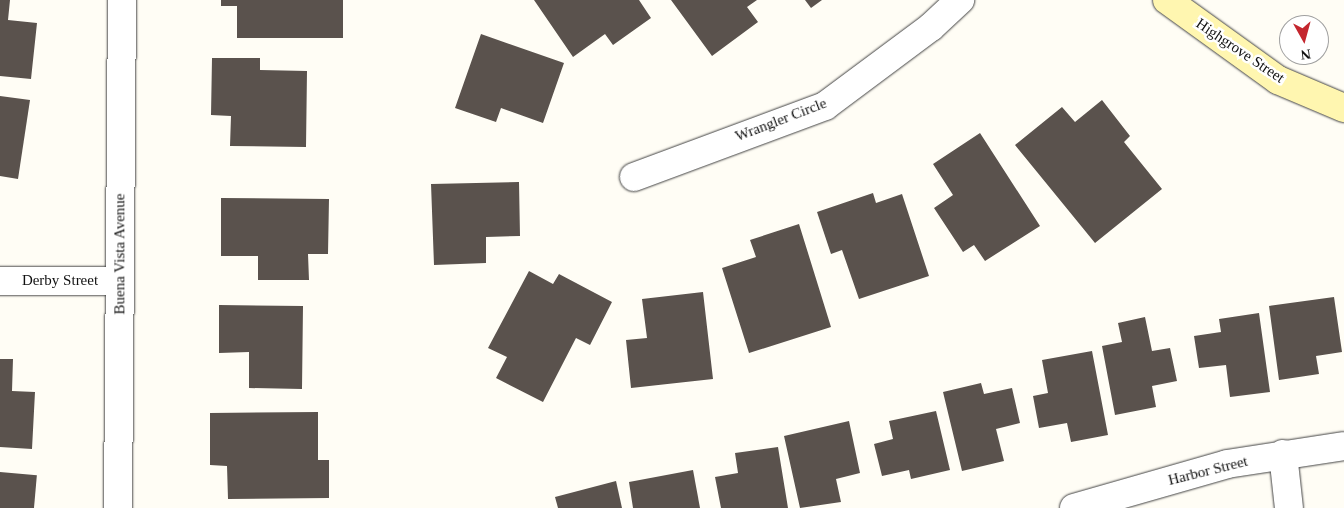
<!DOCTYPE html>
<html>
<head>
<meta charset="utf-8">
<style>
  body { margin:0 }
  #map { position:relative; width:1344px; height:508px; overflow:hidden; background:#fffdf5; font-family:Georgia,serif }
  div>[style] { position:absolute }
  .building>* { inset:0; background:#5a524d; transform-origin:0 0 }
  .roads { filter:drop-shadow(0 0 1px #444) drop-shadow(0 0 1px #444) }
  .street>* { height:28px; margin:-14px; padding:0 14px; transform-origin:14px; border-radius:14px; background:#fff }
  .secondary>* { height:28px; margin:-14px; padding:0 14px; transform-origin:14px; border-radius:14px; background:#fff6b0 }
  span { translate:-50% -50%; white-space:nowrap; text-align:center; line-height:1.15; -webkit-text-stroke:5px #fff; paint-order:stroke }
  .street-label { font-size:15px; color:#111 }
  .north { position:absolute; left:1279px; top:15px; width:50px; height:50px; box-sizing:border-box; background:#fff; border:1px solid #a0a0a0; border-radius:50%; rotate:173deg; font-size:14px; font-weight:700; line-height:20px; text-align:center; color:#111 }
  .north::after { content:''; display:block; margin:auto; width:18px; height:22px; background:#c4262e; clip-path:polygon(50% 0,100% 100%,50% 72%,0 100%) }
</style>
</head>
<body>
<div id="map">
  <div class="building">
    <i style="clip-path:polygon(0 0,10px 0,8px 20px,37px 23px,31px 79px,0 76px)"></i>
    <i style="clip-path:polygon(221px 0,343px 0,343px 38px,237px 38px,237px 6px,221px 6px)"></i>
    <i style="clip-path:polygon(534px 0,639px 0,651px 18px,613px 45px,605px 34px,573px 57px)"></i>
    <i style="clip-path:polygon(671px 0,757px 0,747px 7px,758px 22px,712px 56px)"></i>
    <i style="clip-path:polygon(805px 0,822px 0,811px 8px)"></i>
    <i style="clip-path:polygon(481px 34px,564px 63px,543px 123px,501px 108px,496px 122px,455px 108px)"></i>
    <i style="clip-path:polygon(212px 58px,260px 58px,260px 70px,307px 71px,306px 147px,230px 146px,231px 116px,211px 115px)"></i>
    <i style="clip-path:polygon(0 96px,30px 100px,18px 179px,0 176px)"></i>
    <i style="clip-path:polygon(1102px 100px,1130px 136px,1124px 142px,1162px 189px,1095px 243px,1015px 145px,1062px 107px,1075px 122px)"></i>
    <i style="clip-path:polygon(980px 133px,1040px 226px,985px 261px,974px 245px,963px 252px,934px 208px,953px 195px,933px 164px)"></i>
    <i style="clip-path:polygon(519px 182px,520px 236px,486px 237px,486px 263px,434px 265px,431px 184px)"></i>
    <i style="clip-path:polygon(873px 193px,876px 203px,902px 194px,929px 276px,859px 299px,842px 250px,831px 254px,817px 212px)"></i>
    <i style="clip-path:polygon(221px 198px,329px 199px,328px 254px,308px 254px,309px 280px,258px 280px,258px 256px,221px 256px)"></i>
    <i style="clip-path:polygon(799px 224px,831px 327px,749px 353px,722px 268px,756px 257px,750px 240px)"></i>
    <i style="clip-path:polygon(529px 271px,553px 284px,559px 274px,612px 302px,590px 345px,576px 338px,543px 402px,496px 378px,507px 357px,488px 348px)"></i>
    <i style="clip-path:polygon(703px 292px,713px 379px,631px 388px,626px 340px,647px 338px,642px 299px)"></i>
    <i style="clip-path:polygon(1334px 297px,1342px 352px,1316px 356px,1319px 374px,1279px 380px,1269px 306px)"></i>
    <i style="clip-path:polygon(219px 305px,303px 306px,302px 389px,249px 388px,249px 352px,219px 353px)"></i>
    <i style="clip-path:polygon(1259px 313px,1270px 392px,1230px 397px,1226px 365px,1199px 368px,1194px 336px,1221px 332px,1219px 319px)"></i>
    <i style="clip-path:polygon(1145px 317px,1152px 351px,1170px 348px,1177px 381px,1152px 386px,1156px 407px,1115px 415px,1102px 346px,1122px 342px,1118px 323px)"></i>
    <i style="clip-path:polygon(1092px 351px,1108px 435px,1071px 442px,1067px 423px,1039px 428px,1033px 396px,1048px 393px,1042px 360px)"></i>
    <i style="clip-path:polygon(0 359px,13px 359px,12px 391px,35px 392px,32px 449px,0 447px)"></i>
    <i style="clip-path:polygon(981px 383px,984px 394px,1012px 388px,1020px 423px,996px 429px,1004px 461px,962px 471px,943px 392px)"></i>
    <i style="clip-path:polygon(936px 411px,950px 470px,911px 479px,909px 470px,882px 476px,874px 444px,893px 439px,889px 421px)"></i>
    <i style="clip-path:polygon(318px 412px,318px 460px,329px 460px,329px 498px,228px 499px,227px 466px,210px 465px,210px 413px)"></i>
    <i style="clip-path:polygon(849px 421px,860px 473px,836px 479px,841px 502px,800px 508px,784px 436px)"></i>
    <i style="clip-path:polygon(778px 447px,788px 508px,721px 508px,715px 477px,738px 473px,735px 453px)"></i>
    <i style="clip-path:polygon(693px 470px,700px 508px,633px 508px,629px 482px)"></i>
    <i style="left:0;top:472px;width:37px;height:36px;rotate:5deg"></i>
    <i style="clip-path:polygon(616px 481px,622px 508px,558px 508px,555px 497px)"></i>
  </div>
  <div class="roads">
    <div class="street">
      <i style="left:634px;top:177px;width:204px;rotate:-20.4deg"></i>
      <i style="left:825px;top:106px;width:132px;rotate:-36.7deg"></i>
      <i style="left:931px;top:27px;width:40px;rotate:-43deg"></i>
      <i style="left:0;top:281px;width:120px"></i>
      <i style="left:1283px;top:454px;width:54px;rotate:83.7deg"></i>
      <i style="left:118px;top:508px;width:508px;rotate:-89.55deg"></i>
      <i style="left:1074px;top:508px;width:159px;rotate:-16deg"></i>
      <i style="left:1227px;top:464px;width:118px;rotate:-8.7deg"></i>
    </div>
    <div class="secondary">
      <i style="left:1167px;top:0;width:137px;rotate:35.8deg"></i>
      <i style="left:1278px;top:80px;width:72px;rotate:23deg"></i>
    </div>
  </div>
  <div class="street-label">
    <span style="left:1240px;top:51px;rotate:34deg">Highgrove Street</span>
    <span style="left:781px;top:120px;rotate:-21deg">Wrangler Circle</span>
    <span style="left:120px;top:254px;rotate:-90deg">Buena Vista Avenue</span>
    <span style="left:60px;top:281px">Derby Street</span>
    <span style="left:1208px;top:471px;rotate:-14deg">Harbor Street</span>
  </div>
  <div class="north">N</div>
</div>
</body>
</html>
